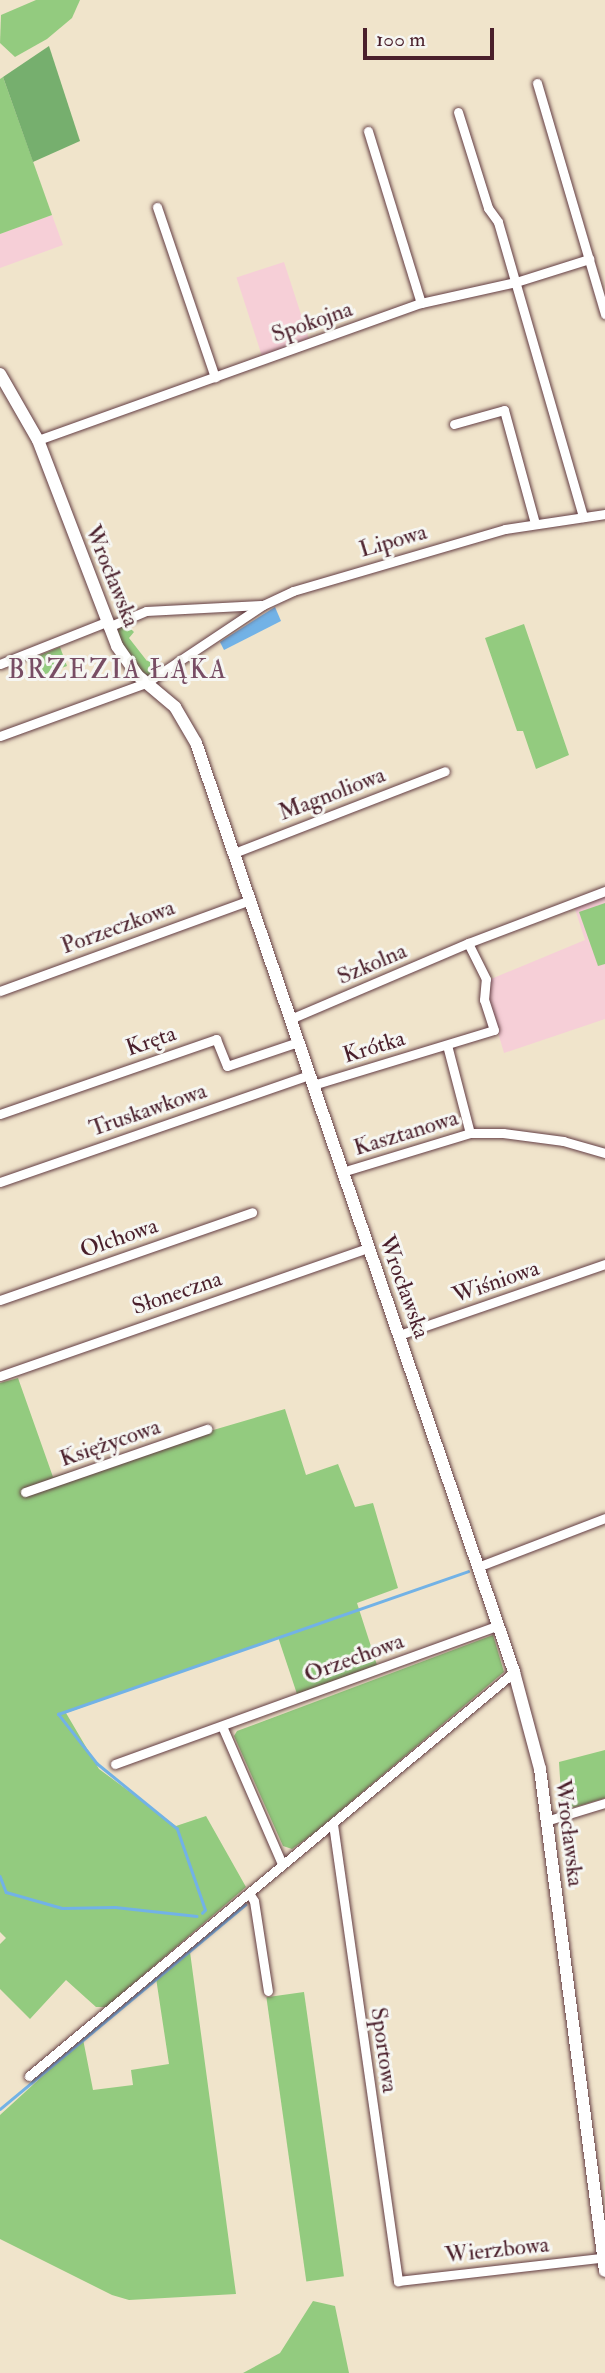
<!DOCTYPE html>
<html>
<head>
<meta charset="utf-8">
<style>
  body { margin:0 }
  #map { position:relative; width:605px; height:2373px; overflow:hidden; background:#f0e4cb; font-family:"IM FELL Double Pica",serif }
  div>[style] { position:absolute }
  .built>* { inset:0; background:#f6cfd7; transform-origin:0 0 }
  .green>* { inset:0; background:#93cb7f; transform-origin:0 0 }
  .forest>* { inset:0; background:#76af6e }
  .water>* { inset:0; background:#72b2e6 }
  .stream>* { height:2.5px; margin:-1.25px; padding:0 1.25px; transform-origin:1.25px; border-radius:1.25px; background:#72b2e6 }
  .roads { filter:drop-shadow(0 0 2px #633d43) drop-shadow(0 0 2px #633d43) }
  .minor>* { height:9px; margin:-4.5px; padding:0 4.5px; transform-origin:4.5px; border-radius:4.5px; background:#fff }
  .tertiary>* { height:12px; margin:-6px; padding:0 6px; transform-origin:6px; border-radius:6px; background:#fff }
  span { translate:-50% -50%; white-space:nowrap; text-align:center; line-height:1.15; -webkit-text-stroke:6px #f6f6f2; paint-order:stroke }
  .street-label { font-size:23px; color:#4a1f2b }
  .quarter-label { font-size:26px; color:#784d64; letter-spacing:2px }
  .scale { position:absolute; left:363px; top:28px; width:131px; height:32px; box-sizing:border-box; border:4px solid #4a1f2b; border-top:0; padding-left:9px; font-size:21px; line-height:24px; white-space:nowrap; color:#4a1f2b; -webkit-text-stroke:5px #f6f6f2; paint-order:stroke }
</style>
</head>
<body>
<div id="map">
  <div class="built">
    <i style="clip-path:polygon(52px 215px,63px 245px,0 268px,0 234px)"></i>
    <i style="left:284px;top:262px;width:83px;height:50px;rotate:72deg"></i>
    <i style="clip-path:polygon(605px 895px,605px 1019px,504px 1053px,489px 1002px,491px 979px,585px 940px,574px 906px)"></i>
  </div>
  <div class="green">
    <i style="clip-path:polygon(36px 0,80px 0,72px 18px,47px 39px,15px 57px,0 43px,1px 15px)"></i>
    <i style="clip-path:polygon(3px 77px,52px 215px,0 234px,0 79px)"></i>
    <i style="clip-path:polygon(524px 624px,569px 755px,536px 769px,523px 731px,517px 731px,485px 638px)"></i>
    <i style="clip-path:polygon(119px 625px,127px 625px,134px 632px,129px 638px,147px 661px,153px 658px,157px 662px,160px 668px,157px 674px,148px 676px,136px 669px,117px 634px)"></i>
    <i style="clip-path:polygon(60px 647px,67px 666px,32px 679px,30px 674px,38px 670px,33px 658px)"></i>
    <i style="clip-path:polygon(605px 903px,605px 964px,598px 966px,579px 912px)"></i>
    <i style="clip-path:polygon(18px 1378px,53px 1477px,285px 1409px,306px 1475px,338px 1464px,355px 1507px,373px 1503px,398px 1588px,357px 1603px,377px 1665px,297px 1694px,278px 1637px,66px 1713px,99px 1769px,176px 1826px,206px 1816px,246px 1887px,106px 2007px,96px 2007px,66px 1980px,30px 2019px,0 1989px,0 1944px,6px 1938px,0 1932px,0 1383px)"></i>
    <i style="clip-path:polygon(493px 1635px,504px 1672px,313px 1834px,292px 1849px,283px 1846px,234px 1736px,237px 1731px)"></i>
    <i style="clip-path:polygon(605px 1750px,605px 1798px,562px 1811px,559px 1762px)"></i>
    <i style="clip-path:polygon(190px 1952px,236px 2294px,129px 2300px,112px 2295px,0 2239px,0 2115px,83px 2039px,93px 2090px,133px 2085px,131px 2070px,169px 2064px,156px 1978px)"></i>
    <i style="left:304px;top:1992px;width:287px;height:38px;rotate:82deg"></i>
    <i style="clip-path:polygon(313px 2301px,335px 2306px,349px 2373px,243px 2373px,280px 2353px)"></i>
  </div>
  <div class="forest">
    <i style="clip-path:polygon(49px 46px,80px 141px,33px 162px,3px 77px)"></i>
  </div>
  <div class="water">
    <i style="clip-path:polygon(275px 607px,281px 621px,224px 650px,220px 642px)"></i>
  </div>
  <div class="stream">
    <i style="left:0;top:1876px;width:17px;rotate:69deg"></i>
    <i style="left:6px;top:1892px;width:58px;rotate:15.9deg"></i>
    <i style="left:62px;top:1908px;width:53px;rotate:-1.1deg"></i>
    <i style="left:115px;top:1907px;width:82px;rotate:6.3deg"></i>
    <i style="left:202px;top:1913px;width:4px;rotate:-45deg"></i>
    <i style="left:205px;top:1910px;width:86px;rotate:-109.1deg"></i>
    <i style="left:177px;top:1829px;width:103px;rotate:-140.9deg"></i>
    <i style="left:97px;top:1764px;width:63px;rotate:-128deg"></i>
    <i style="left:58px;top:1714px;width:434px;rotate:-19.2deg"></i>
    <i style="left:0;top:2109px;width:319px;rotate:-39.8deg"></i>
  </div>
  <div class="roads">
    <div class="minor">
      <i style="left:537px;top:83px;width:241px;rotate:73.6deg"></i>
      <i style="left:458px;top:112px;width:101px;rotate:72.6deg"></i>
      <i style="left:488px;top:208px;width:17px;rotate:54deg"></i>
      <i style="left:498px;top:222px;width:307px;rotate:73.9deg"></i>
      <i style="left:368px;top:131px;width:180px;rotate:72.9deg"></i>
      <i style="left:157px;top:207px;width:180px;rotate:71.2deg"></i>
      <i style="left:454px;top:424px;width:52px;rotate:-15.6deg"></i>
      <i style="left:504px;top:410px;width:117px;rotate:74.7deg"></i>
      <i style="left:38px;top:440px;width:407px;rotate:-19.7deg"></i>
      <i style="left:421px;top:303px;width:97px;rotate:-12.5deg"></i>
      <i style="left:516px;top:282px;width:77px;rotate:-17.5deg"></i>
      <i style="left:108px;top:627px;width:41px;rotate:-22.8deg"></i>
      <i style="left:146px;top:611px;width:115px;rotate:-3deg"></i>
      <i style="left:0;top:664px;width:114px;rotate:-21.6deg"></i>
      <i style="left:0;top:736px;width:155px;rotate:-20deg"></i>
      <i style="left:146px;top:683px;width:141px;rotate:-33.7deg"></i>
      <i style="left:263px;top:605px;width:33px;rotate:-25deg"></i>
      <i style="left:293px;top:591px;width:221px;rotate:-16.3deg"></i>
      <i style="left:505px;top:529px;width:101px;rotate:-8.5deg"></i>
      <i style="left:234px;top:853px;width:226px;rotate:-21.2deg"></i>
      <i style="left:0;top:991px;width:266px;rotate:-20deg"></i>
      <i style="left:290px;top:1019px;width:194px;rotate:-23.1deg"></i>
      <i style="left:468px;top:943px;width:147px;rotate:-20.8deg"></i>
      <i style="left:447px;top:1045px;width:91px;rotate:75.4deg"></i>
      <i style="left:313px;top:1085px;width:189px;rotate:-16.9deg"></i>
      <i style="left:494px;top:1030px;width:32px;rotate:-108deg"></i>
      <i style="left:484px;top:1000px;width:21px;rotate:-85deg"></i>
      <i style="left:486px;top:979px;width:40px;rotate:-116.6deg"></i>
      <i style="left:0;top:1114px;width:229px;rotate:-19.1deg"></i>
      <i style="left:216px;top:1039px;width:29px;rotate:68deg"></i>
      <i style="left:227px;top:1066px;width:75px;rotate:-18.7deg"></i>
      <i style="left:342px;top:1172px;width:134px;rotate:-16.9deg"></i>
      <i style="left:470px;top:1133px;width:33px"></i>
      <i style="left:503px;top:1133px;width:61px;rotate:7.6deg"></i>
      <i style="left:563px;top:1141px;width:44px;rotate:15.9deg"></i>
      <i style="left:0;top:1182px;width:327px;rotate:-19.1deg"></i>
      <i style="left:0;top:1300px;width:267px;rotate:-19.2deg"></i>
      <i style="left:399px;top:1335px;width:218px;rotate:-19deg"></i>
      <i style="left:0;top:1376px;width:390px;rotate:-19.2deg"></i>
      <i style="left:25px;top:1492px;width:193px;rotate:-19.1deg"></i>
      <i style="left:480px;top:1566px;width:134px;rotate:-21deg"></i>
      <i style="left:222px;top:1726px;width:150px;rotate:66.5deg"></i>
      <i style="left:115px;top:1764px;width:407px;rotate:-19.9deg"></i>
      <i style="left:546px;top:1821px;width:62px;rotate:-17deg"></i>
      <i style="left:333px;top:1824px;width:462px;rotate:81.9deg"></i>
      <i style="left:398px;top:2281px;width:204px;rotate:-6.5deg"></i>
      <i style="left:249px;top:1893px;width:9px;rotate:58deg"></i>
      <i style="left:254px;top:1901px;width:91px;rotate:81.2deg"></i>
      <i style="left:29px;top:2076px;width:631px;rotate:-39.79deg"></i>
    </div>
    <div class="tertiary">
      <i style="left:0;top:374px;width:76px;rotate:60.1deg"></i>
      <i style="left:38px;top:440px;width:221px;rotate:69deg"></i>
      <i style="left:117px;top:646px;width:35px;rotate:55deg"></i>
      <i style="left:137px;top:675px;width:50px;rotate:40.1deg"></i>
      <i style="left:175px;top:707px;width:42px;rotate:59.7deg"></i>
      <i style="left:196px;top:743px;width:982px;rotate:71.1deg"></i>
      <i style="left:514px;top:1672px;width:100px;rotate:75deg"></i>
      <i style="left:540px;top:1769px;width:506px;rotate:82.62deg"></i>
    </div>
  </div>
  <div class="street-label">
    <span style="left:312px;top:322px;rotate:-19deg">Spokojna</span>
    <span style="left:393px;top:541px;rotate:-16deg">Lipowa</span>
    <span style="left:112px;top:576px;rotate:68deg">Wrocławska</span>
    <span style="left:332px;top:794px;rotate:-21deg">Magnoliowa</span>
    <span style="left:118px;top:927px;rotate:-20deg">Porzeczkowa</span>
    <span style="left:372px;top:964px;rotate:-23deg">Szkolna</span>
    <span style="left:151px;top:1041px;rotate:-19deg">Kręta</span>
    <span style="left:374px;top:1047px;rotate:-17deg">Krótka</span>
    <span style="left:148px;top:1110px;rotate:-19deg">Truskawkowa</span>
    <span style="left:406px;top:1133px;rotate:-17deg">Kasztanowa</span>
    <span style="left:119px;top:1238px;rotate:-19deg">Olchowa</span>
    <span style="left:496px;top:1282px;rotate:-19deg">Wiśniowa</span>
    <span style="left:404px;top:1287px;rotate:70deg">Wrocławska</span>
    <span style="left:177px;top:1293px;rotate:-19deg">Słoneczna</span>
    <span style="left:110px;top:1443px;rotate:-19deg">Księżycowa</span>
    <span style="left:354px;top:1658px;rotate:-20deg">Orzechowa</span>
    <span style="left:569px;top:1833px;rotate:83deg">Wrocławska</span>
    <span style="left:384px;top:2050px;rotate:82deg">Sportowa</span>
    <span style="left:497px;top:2250px;rotate:-6deg">Wierzbowa</span>
  </div>
  <div class="quarter-label">
    <span style="left:118px;top:671px">BRZEZIA ŁĄKA</span>
  </div>
  <div class="scale">100 m</div>
</div>
</body>
</html>
